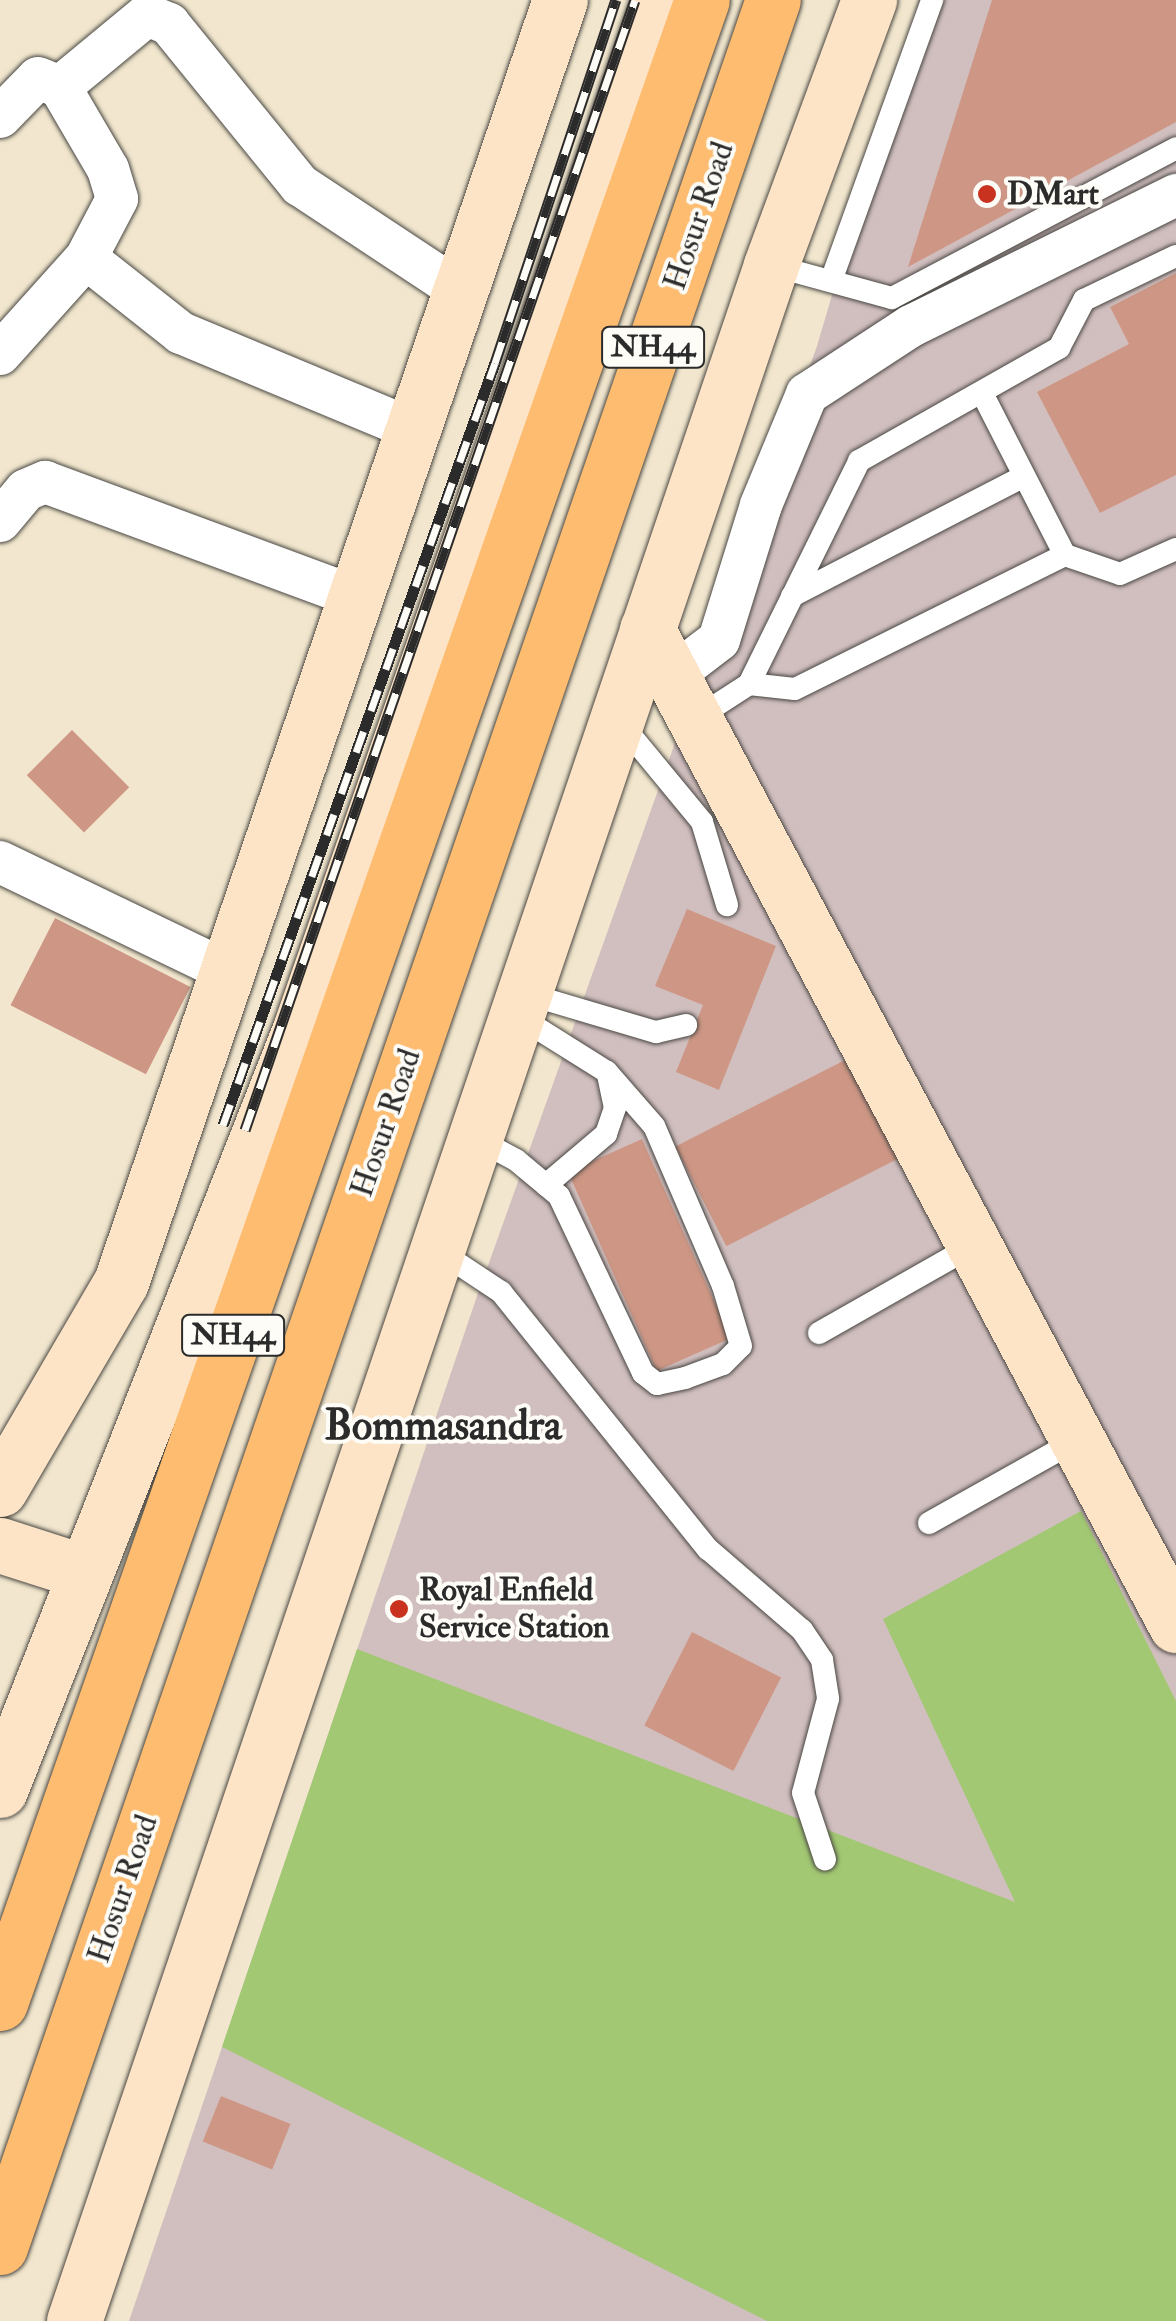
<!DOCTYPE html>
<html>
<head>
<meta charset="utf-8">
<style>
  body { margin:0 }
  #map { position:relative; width:1176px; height:2321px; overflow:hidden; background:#f2e7ce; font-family:"IM FELL Double Pica",serif }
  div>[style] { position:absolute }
  .industrial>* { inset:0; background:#d1bfbf }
  .green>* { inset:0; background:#a2c873 }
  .building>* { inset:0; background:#ce9785; transform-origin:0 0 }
  .roads { filter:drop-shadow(0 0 2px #494743) drop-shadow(0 0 2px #494743) }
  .lane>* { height:22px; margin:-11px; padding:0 11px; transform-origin:11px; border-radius:11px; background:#fff }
  .street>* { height:42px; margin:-21px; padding:0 21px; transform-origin:21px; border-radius:21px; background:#fff }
  .secondary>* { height:55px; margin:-27.5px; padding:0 27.5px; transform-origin:27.5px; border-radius:27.5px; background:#fee4c6 }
  .highway>* { height:55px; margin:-27.5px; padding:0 27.5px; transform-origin:27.5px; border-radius:27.5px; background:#fdbc70 }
  .rail>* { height:11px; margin-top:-5.5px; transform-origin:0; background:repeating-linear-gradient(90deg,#fdfcf7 0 22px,#2b2b2b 0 44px); box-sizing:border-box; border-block:2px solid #2b2b2b }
  .dots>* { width:28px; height:28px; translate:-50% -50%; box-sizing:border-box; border:5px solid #fdfcf7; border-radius:50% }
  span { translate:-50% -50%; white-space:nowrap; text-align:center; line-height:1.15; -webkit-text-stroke:8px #fdfcf7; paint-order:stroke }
  .shield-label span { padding:2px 8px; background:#fdfcf7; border:2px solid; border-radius:8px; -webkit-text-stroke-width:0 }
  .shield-label { font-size:30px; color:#2b2b2b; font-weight:700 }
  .poi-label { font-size:32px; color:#2b2b2b; font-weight:700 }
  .left { translate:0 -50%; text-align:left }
  .street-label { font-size:32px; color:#2b2b2b }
  .district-label { font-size:42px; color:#2b2b2b; font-weight:700 }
</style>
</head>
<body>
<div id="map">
  <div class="industrial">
    <i style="clip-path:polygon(919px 0,1176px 0,1176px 2321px,129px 2321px,476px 1299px,817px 346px)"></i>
  </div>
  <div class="green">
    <i style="clip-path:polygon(1081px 1511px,1176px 1701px,1176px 2321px,767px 2321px,222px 2047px,357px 1649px,1015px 1902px,883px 1619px)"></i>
  </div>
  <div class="building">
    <i style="clip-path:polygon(992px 0,1176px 0,1176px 122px,908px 267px)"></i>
    <i style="clip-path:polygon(1176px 273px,1176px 475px,1100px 513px,1037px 392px,1129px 344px,1110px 307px)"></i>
    <i style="left:72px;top:730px;width:81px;height:64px;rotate:45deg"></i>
    <i style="clip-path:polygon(687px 909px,776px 946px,719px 1090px,676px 1072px,703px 1005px,655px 986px)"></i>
    <i style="left:55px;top:918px;width:152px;height:98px;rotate:27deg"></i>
    <i style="left:851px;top:1057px;width:112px;height:197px;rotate:63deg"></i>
    <i style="left:642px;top:1139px;width:218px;height:81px;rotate:66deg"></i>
    <i style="left:692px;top:1632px;width:100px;height:105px;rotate:27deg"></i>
    <i style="left:221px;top:2096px;width:75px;height:49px;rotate:22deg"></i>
  </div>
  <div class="roads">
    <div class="lane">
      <i style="left:771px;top:265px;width:125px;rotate:15.3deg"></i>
      <i style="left:892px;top:298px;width:321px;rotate:-27.8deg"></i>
      <i style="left:831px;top:281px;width:299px;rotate:-70.2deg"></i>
      <i style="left:983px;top:395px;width:180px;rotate:62.9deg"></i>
      <i style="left:792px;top:596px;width:261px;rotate:-27.3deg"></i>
      <i style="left:749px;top:684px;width:46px;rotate:6.2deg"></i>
      <i style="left:795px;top:689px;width:301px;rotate:-26.4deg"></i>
      <i style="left:1065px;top:555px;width:58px;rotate:19.1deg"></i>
      <i style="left:1120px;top:574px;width:61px;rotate:-24.1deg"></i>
      <i style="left:695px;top:719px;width:64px;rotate:-32.9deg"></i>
      <i style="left:749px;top:684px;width:249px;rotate:-63.7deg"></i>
      <i style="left:859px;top:461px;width:230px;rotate:-29.5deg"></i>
      <i style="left:1059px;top:348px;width:54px;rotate:-62.5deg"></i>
      <i style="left:1084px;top:300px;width:102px;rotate:-25.6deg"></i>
      <i style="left:618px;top:720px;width:132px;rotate:50.5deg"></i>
      <i style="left:702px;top:822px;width:87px;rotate:73.2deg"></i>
      <i style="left:524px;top:993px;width:138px;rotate:16.5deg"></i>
      <i style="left:656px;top:1032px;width:31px;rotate:-13deg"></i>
      <i style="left:475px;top:1138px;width:47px;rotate:28.2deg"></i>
      <i style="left:516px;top:1160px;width:56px;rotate:39.9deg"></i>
      <i style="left:559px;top:1196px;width:196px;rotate:64.6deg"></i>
      <i style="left:643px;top:1373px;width:18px;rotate:38deg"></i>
      <i style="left:657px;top:1384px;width:29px;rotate:-12deg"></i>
      <i style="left:685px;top:1378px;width:40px;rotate:-20.2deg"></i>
      <i style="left:723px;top:1364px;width:25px;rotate:-45deg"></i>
      <i style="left:741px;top:1346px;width:63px;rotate:-106.7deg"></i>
      <i style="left:723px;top:1286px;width:174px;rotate:-113.3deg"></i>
      <i style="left:654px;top:1126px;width:72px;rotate:-131deg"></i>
      <i style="left:607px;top:1072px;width:107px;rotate:-147.9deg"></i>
      <i style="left:546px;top:1185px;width:79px;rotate:-40.4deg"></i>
      <i style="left:606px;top:1134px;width:28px;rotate:-71deg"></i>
      <i style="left:615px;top:1108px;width:34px;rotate:-102deg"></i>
      <i style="left:436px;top:1249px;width:78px;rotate:33.5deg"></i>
      <i style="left:501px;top:1292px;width:330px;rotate:51.2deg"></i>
      <i style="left:708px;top:1549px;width:124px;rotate:40.8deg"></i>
      <i style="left:802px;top:1630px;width:36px;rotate:56deg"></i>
      <i style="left:822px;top:1660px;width:39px;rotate:81deg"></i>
      <i style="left:828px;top:1699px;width:97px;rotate:104.9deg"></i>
      <i style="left:803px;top:1793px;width:70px;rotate:71.6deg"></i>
      <i style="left:819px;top:1333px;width:178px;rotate:-29.6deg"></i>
      <i style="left:929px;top:1523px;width:170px;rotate:-29.3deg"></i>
    </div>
    <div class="street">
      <i style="left:60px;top:87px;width:113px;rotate:-39.6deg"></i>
      <i style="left:147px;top:15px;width:24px;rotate:22deg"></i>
      <i style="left:169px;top:24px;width:208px;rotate:50.9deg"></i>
      <i style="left:300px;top:185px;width:192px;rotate:33.5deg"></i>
      <i style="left:0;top:117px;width:54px;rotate:-45.7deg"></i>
      <i style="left:38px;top:78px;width:24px;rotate:22deg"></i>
      <i style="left:60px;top:87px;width:95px;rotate:59.7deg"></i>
      <i style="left:108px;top:169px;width:31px;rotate:73deg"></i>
      <i style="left:117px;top:199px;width:67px;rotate:117.7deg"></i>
      <i style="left:86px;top:258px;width:129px;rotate:131.9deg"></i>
      <i style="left:86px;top:258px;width:121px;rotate:38.3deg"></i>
      <i style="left:181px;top:333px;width:250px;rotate:22.6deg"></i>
      <i style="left:0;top:521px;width:40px;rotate:-50deg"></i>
      <i style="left:26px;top:490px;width:21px;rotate:-23deg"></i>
      <i style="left:45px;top:482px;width:329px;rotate:20.3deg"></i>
      <i style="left:672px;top:676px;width:59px;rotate:-37.5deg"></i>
      <i style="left:719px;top:640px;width:141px;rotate:-72.7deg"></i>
      <i style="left:761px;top:505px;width:120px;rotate:-67.5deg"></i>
      <i style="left:807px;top:394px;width:124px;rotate:-33.2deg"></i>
      <i style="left:911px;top:326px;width:296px;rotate:-26.3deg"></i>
      <i style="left:0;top:862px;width:249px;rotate:25.7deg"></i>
    </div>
    <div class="secondary">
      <i style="left:647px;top:629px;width:1128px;rotate:62.03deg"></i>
      <i style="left:0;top:1489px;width:240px;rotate:-59.7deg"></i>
      <i style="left:121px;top:1282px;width:1355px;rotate:-71.1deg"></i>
      <i style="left:0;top:1545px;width:88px;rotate:17.8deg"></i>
      <i style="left:0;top:1790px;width:818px;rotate:-68.48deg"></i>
      <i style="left:300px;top:1029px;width:1090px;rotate:-70.77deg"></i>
      <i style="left:74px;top:2321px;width:2171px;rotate:-71.27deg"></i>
      <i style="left:771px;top:265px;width:283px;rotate:-69.7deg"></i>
    </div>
    <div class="highway">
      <i style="left:0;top:2003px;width:2122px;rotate:-70.69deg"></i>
      <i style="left:0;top:2247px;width:2376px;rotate:-71.02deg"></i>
    </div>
  </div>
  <div class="rail">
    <i style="left:223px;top:1125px;width:809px;rotate:-70.36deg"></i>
    <i style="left:495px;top:363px;width:383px;rotate:-71.6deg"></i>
    <i style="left:245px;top:1130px;width:1195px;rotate:-70.96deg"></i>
  </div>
  <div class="dots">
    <i style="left:987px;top:194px;background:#c8321e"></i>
    <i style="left:399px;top:1609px;background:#c8321e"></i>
  </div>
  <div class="shield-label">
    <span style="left:653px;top:347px">NH44</span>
    <span style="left:233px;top:1335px">NH44</span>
  </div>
  <div class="poi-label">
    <span class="left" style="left:1007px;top:194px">DMart</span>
    <span class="left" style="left:419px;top:1609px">Royal Enfield<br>Service Station</span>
  </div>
  <div class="street-label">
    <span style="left:699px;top:216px;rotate:-71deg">Hosur Road</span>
    <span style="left:386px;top:1123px;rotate:-71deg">Hosur Road</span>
    <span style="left:123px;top:1889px;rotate:-71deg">Hosur Road</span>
  </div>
  <div class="district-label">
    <span style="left:443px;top:1426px">Bommasandra</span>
  </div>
</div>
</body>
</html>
